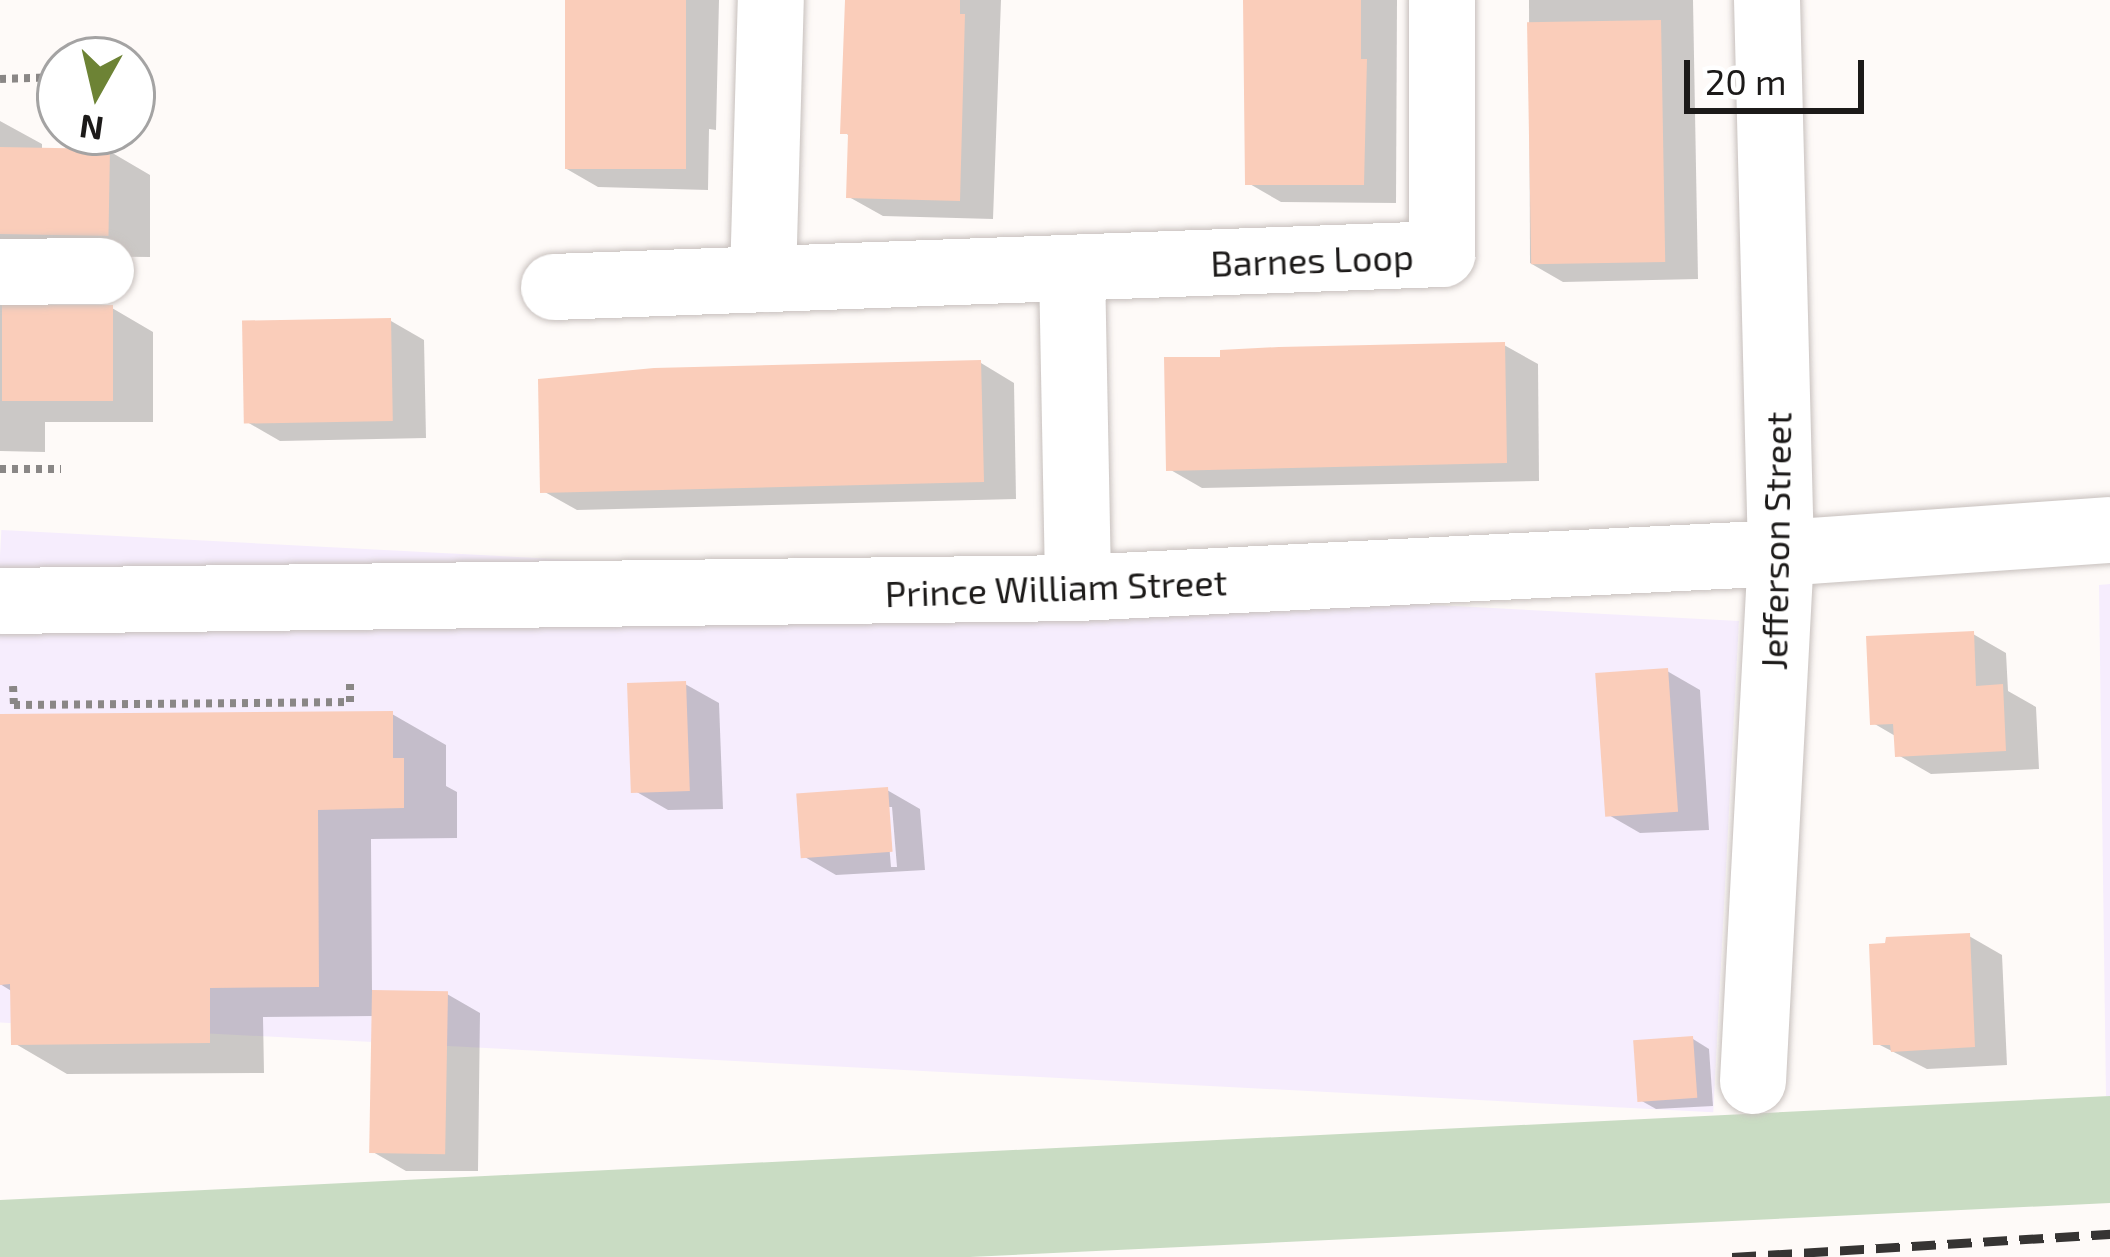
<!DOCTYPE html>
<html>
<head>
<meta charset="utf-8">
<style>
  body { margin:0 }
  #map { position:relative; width:2110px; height:1257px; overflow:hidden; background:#fefaf8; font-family:"Exo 2",sans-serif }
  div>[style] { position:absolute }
  .commercial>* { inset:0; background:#f6edfd; transform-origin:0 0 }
  .green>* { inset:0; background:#c9dcc3 }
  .shadow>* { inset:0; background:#0003 }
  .building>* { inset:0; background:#facdba; transform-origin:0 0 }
  .path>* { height:8px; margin-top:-4px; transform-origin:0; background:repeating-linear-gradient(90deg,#8a8786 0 6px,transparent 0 12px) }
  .roads { filter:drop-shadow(0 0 3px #c7c0bd) drop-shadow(0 0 3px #c7c0bd) }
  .minor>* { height:66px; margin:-33px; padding:0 33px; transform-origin:33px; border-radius:33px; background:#fff }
  .tertiary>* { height:66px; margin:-33px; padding:0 33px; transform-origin:33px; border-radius:33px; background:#fff }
  .rail>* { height:9px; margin-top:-4.5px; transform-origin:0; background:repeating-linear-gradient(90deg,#363433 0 24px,transparent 0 36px) }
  span { translate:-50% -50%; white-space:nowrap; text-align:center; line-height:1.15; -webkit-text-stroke:9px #fff; paint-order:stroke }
  .street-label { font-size:36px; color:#1c1a19 }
  .north { position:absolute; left:36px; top:36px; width:120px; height:120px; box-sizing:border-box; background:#fff; border:3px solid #a4a3a3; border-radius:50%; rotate:188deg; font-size:33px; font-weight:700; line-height:48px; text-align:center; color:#1c1a19 }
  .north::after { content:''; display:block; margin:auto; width:42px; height:54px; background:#6d8335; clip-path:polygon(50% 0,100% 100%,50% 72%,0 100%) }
  .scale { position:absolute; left:1684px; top:60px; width:180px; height:54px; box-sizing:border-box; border:6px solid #1c1a19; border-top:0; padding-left:15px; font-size:36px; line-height:42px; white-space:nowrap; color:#1c1a19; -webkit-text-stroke:9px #fff; paint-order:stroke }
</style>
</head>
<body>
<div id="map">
  <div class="commercial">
    <i style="clip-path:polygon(2110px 584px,2110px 1096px,2106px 1096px,2099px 585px)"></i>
    <i style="left:1739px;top:621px;width:492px;height:1740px;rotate:93deg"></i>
  </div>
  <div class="green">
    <i style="clip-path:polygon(2110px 1096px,2110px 1203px,970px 1257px,0 1257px,0 1200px)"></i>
  </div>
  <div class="shadow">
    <i style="clip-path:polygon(570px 0,719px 0,716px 130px,709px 129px,708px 190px,598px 187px,565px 168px)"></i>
    <i style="clip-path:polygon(850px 0,1001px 0,993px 219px,883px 216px,849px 197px,851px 137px,844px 132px)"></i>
    <i style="clip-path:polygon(1246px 0,1397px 0,1396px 203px,1281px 202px,1248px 183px)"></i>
    <i style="clip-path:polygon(1529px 0,1693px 0,1698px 279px,1563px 282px,1530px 263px)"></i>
    <i style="clip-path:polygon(0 121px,42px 144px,42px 150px,109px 151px,150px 175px,150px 257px,41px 256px,2px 296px,7px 312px,112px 308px,153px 332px,153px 422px,45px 422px,45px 452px,0 451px)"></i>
    <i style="clip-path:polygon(391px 321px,424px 340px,426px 438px,280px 441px,247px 422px)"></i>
    <i style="clip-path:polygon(1504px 345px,1538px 364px,1539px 481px,1202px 488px,1169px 469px)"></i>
    <i style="clip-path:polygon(981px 363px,1014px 383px,1016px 499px,577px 510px,543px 491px)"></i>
    <i style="clip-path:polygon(1973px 634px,2006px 653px,2008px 691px,2036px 707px,2039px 769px,1931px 774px,1898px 755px,1897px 737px,1873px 723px)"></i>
    <i style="clip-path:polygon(1667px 671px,1700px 690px,1709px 830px,1640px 833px,1607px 814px)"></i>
    <i style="clip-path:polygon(685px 684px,719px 703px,723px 809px,668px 810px,635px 791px)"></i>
    <i style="clip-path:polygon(392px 714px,446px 745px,446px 786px,457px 792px,457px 838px,371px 839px,372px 993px,447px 994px,480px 1013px,478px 1171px,406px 1171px,373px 1152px,375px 1016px,263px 1017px,264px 1073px,67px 1074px,14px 1043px,13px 992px,0 984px,0 717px)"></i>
    <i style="clip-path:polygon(evenodd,887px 790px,920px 809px,925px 870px,836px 875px,803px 856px,887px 790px,886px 807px,892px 807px,897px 867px,891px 867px,886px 807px)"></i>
    <i style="clip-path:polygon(1969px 936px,2002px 955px,2007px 1065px,1927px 1069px,1876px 1043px)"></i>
    <i style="clip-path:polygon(1693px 1039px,1709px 1049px,1713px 1106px,1656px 1109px,1640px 1100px)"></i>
  </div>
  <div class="building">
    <i style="left:565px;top:0;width:121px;height:169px"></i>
    <i style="clip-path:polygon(845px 0,960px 0,960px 14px,965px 14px,960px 201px,846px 198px,848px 134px,840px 134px)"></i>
    <i style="clip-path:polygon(1243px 0,1361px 0,1361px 59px,1367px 59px,1364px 185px,1245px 185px)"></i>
    <i style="left:1661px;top:20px;width:242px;height:134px;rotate:89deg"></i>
    <i style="left:0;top:147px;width:110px;height:87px;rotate:1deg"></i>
    <i style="left:113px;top:305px;width:96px;height:111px;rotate:90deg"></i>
    <i style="left:391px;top:318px;width:103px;height:149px;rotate:89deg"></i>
    <i style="clip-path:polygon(1505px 342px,1507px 463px,1166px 471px,1164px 357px,1220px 357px,1220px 350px,1279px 347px)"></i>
    <i style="clip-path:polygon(981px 360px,984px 482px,540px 493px,538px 379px,654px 368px)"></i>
    <i style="clip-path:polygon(1974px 631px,1976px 686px,2003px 684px,2006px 751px,1895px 757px,1893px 724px,1870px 725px,1866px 636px)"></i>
    <i style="left:1668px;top:668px;width:144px;height:73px;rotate:86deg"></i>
    <i style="left:686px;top:681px;width:110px;height:59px;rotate:88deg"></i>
    <i style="clip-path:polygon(393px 711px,393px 758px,404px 758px,404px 808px,318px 810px,319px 987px,210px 988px,210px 1043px,11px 1045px,10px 984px,0 985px,0 714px)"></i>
    <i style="left:888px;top:787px;width:65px;height:92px;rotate:86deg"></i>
    <i style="clip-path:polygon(1970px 933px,1975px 1047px,1891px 1052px,1890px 1045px,1873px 1045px,1869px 944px,1885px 943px,1886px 937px)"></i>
    <i style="left:372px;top:990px;width:76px;height:163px;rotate:1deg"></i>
    <i style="left:1693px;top:1036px;width:62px;height:60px;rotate:86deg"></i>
  </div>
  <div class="path">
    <i style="left:0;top:79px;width:60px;rotate:-1.9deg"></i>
    <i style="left:0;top:469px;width:61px"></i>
    <i style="left:13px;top:686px;width:19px;rotate:87deg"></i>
    <i style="left:14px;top:705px;width:336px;rotate:-0.5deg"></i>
    <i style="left:350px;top:702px;width:20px;rotate:-90deg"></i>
  </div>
  <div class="roads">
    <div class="minor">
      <i style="left:1072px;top:268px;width:320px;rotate:88.9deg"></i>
      <i style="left:0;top:272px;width:101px;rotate:-0.6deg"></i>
      <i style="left:763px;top:279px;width:279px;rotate:-88.4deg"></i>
      <i style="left:554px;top:287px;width:889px;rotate:-2.13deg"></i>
      <i style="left:1442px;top:254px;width:254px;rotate:-90deg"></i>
      <i style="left:1753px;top:1081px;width:529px;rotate:-86.96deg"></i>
      <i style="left:1781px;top:553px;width:553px;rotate:-91.45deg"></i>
    </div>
    <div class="tertiary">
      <i style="left:0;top:601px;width:1078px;rotate:-0.69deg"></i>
      <i style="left:1078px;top:588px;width:704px;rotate:-2.85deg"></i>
      <i style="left:1781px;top:553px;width:330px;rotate:-4deg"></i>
    </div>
  </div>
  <div class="rail">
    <i style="left:1732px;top:1257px;width:379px;rotate:-3.5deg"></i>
  </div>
  <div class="street-label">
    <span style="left:1312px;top:259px;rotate:-2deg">Barnes Loop</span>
    <span style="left:1775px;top:541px;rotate:-89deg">Jefferson Street</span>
    <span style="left:1056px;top:587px;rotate:-2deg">Prince William Street</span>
  </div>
  <div class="north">N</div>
  <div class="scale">20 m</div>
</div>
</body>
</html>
